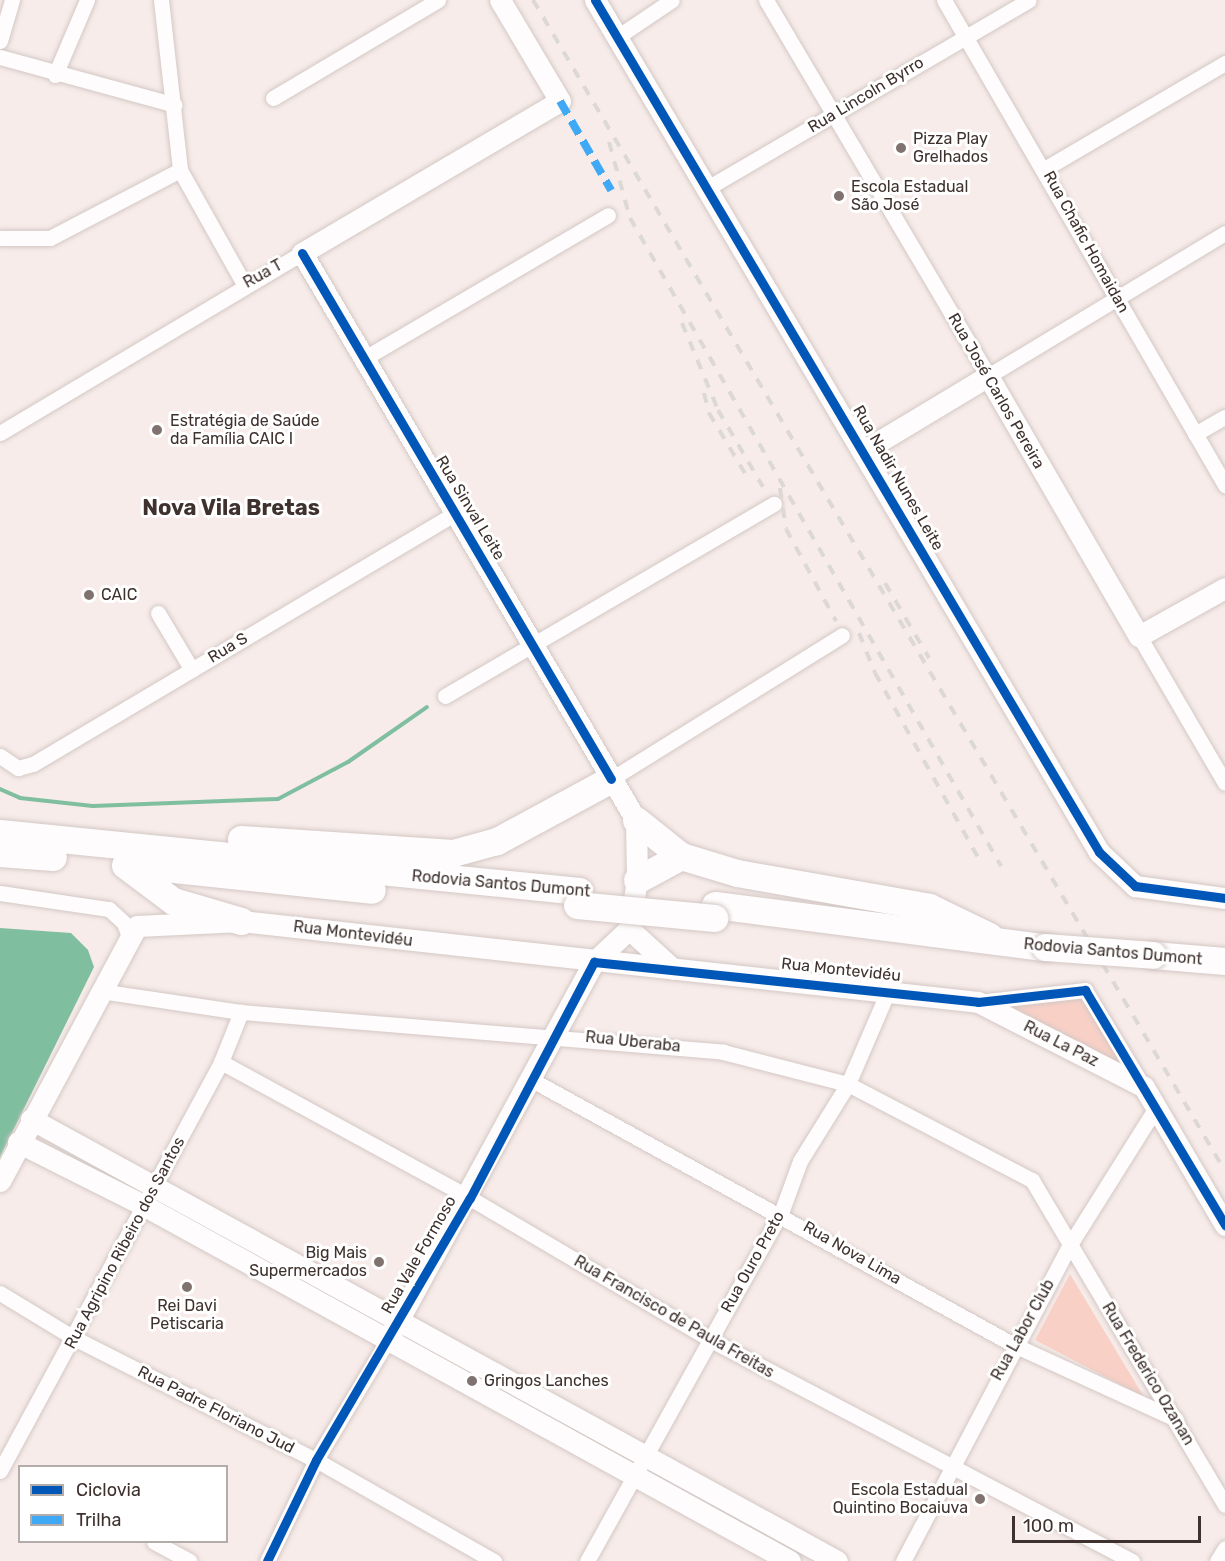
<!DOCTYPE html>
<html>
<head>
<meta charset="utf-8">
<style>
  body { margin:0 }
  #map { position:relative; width:1225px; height:1561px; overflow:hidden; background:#f7ece9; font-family:Rubik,sans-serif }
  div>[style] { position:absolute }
  .green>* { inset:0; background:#f8d0c6 }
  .water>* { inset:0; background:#80bea0 }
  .stream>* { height:4px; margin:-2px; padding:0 2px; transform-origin:2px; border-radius:2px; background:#80bea0 }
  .roads { filter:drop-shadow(0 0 2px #d3c8c5) drop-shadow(0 0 2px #d3c8c5) }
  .street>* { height:15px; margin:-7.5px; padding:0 7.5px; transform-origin:7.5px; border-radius:7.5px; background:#fefcfc }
  .secondary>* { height:21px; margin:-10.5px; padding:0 10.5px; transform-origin:10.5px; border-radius:10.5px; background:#fefcfc }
  .highway>* { height:27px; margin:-13.5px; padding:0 13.5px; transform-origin:13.5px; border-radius:13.5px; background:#fefcfc }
  .rail>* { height:4px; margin-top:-2px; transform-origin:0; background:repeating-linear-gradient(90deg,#dbd8d6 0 10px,transparent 0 20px) }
  .bridges { filter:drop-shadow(0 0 2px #d3c8c5) drop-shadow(0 0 2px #d3c8c5) }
  .highway-bridge>* { height:27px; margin:-13.5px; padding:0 13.5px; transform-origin:13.5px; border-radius:13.5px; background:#fefcfc }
  .quiet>* { height:8px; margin-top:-4px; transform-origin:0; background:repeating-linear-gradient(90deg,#3fa9f5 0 15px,transparent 0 23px) }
  .cycleway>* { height:9px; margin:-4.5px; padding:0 4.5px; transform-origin:4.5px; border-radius:4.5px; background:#0057b8 }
  .dots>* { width:16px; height:16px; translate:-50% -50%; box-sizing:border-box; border:3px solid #fff; border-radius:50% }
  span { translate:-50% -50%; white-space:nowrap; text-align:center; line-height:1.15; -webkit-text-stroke:6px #fff; paint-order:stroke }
  .street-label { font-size:16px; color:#3e312e }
  .poi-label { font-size:16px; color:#3e312e }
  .left { translate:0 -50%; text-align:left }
  .right { translate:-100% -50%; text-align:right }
  .district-label { font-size:22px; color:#3e312e; font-weight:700 }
  .legend { position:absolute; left:18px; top:1465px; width:210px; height:78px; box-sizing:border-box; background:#fff; border:2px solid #b2adab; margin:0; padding:8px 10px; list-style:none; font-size:18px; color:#3e312e }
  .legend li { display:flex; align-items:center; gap:12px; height:30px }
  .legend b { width:30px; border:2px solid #b2adab }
  .scale { position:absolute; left:1012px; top:1516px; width:189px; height:27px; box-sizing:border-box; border:3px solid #3e312e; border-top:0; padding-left:8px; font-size:18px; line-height:21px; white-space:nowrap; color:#3e312e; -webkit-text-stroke:4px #fff; paint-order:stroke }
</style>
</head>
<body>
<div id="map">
  <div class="green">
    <i style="clip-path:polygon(1081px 994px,1130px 1075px,993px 1004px)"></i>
    <i style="clip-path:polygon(1070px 1274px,1144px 1397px,1035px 1340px)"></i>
  </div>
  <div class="water">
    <i style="clip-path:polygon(0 928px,71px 933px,88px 950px,94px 967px,0 1157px)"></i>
  </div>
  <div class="stream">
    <i style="left:0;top:789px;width:22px;rotate:24deg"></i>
    <i style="left:20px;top:798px;width:73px;rotate:6.3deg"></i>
    <i style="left:93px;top:806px;width:185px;rotate:-2.2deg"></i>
    <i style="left:278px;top:799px;width:79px;rotate:-27.9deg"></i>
    <i style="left:348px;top:762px;width:96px;rotate:-34.8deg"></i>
  </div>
  <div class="roads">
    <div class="street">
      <i style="left:161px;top:0;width:171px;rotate:83.6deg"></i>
      <i style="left:180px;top:170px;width:131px;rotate:60.7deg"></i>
      <i style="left:766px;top:0;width:437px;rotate:59.4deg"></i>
      <i style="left:988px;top:376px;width:277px;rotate:-31.1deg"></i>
      <i style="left:944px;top:0;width:561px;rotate:59.91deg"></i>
      <i style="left:617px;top:37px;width:66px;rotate:-33.9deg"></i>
      <i style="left:0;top:41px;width:43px;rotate:-73.7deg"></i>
      <i style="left:0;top:57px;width:181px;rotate:15.3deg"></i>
      <i style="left:55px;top:75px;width:82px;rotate:-66.9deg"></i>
      <i style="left:273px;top:98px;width:192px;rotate:-30.7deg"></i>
      <i style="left:1046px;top:168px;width:208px;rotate:-30.4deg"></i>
      <i style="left:704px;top:190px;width:376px;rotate:-30.3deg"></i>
      <i style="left:0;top:238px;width:50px"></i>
      <i style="left:50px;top:238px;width:147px;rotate:-27.6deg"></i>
      <i style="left:363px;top:359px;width:284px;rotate:-30.4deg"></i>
      <i style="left:0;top:433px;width:352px;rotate:-30.8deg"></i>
      <i style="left:1195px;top:434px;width:34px;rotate:-30deg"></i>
      <i style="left:158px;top:613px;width:66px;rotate:59.2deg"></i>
      <i style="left:1139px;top:636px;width:170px;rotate:59.7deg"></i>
      <i style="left:445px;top:696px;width:381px;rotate:-30.3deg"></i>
      <i style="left:0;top:756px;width:22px;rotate:34deg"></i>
      <i style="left:18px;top:768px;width:16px;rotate:-15deg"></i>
      <i style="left:33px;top:764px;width:492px;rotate:-30.7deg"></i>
      <i style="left:611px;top:779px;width:272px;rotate:-31.9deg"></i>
      <i style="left:0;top:893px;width:110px;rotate:8.4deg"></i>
      <i style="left:109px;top:909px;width:21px;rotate:43deg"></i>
      <i style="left:124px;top:923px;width:15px;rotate:70deg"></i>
      <i style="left:100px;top:991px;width:143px;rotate:8.5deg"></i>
      <i style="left:241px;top:1012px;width:484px;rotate:4.7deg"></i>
      <i style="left:723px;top:1052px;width:129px;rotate:14.4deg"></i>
      <i style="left:848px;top:1084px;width:208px;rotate:27.6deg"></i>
      <i style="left:1032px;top:1180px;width:378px;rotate:59.3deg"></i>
      <i style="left:978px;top:1002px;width:108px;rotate:-6.4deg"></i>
      <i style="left:1085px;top:990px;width:112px;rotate:58.9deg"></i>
      <i style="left:221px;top:1062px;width:284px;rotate:28.6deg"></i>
      <i style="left:470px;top:1198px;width:277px;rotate:30.5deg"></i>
      <i style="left:709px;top:1339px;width:478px;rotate:27.7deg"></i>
      <i style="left:532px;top:1080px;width:550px;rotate:28.8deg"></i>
      <i style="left:1014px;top:1345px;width:178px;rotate:24.6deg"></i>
      <i style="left:0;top:1293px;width:87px;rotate:31.3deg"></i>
      <i style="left:74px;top:1338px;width:271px;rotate:26.8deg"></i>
      <i style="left:316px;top:1460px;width:205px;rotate:29.6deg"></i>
      <i style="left:0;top:1471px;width:465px;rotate:-61.6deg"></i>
      <i style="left:221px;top:1062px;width:54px;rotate:-68.2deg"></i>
      <i style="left:154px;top:1542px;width:40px;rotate:28deg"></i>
      <i style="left:267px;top:1561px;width:112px;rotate:-64.1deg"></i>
      <i style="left:316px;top:1460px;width:142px;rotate:-59.1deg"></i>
      <i style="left:587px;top:1561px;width:398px;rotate:-60.9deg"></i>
      <i style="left:781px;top:1213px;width:55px;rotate:-69.9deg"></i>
      <i style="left:800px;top:1161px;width:91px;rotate:-58.1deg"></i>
      <i style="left:848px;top:1084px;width:103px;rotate:-66.7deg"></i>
      <i style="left:903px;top:1561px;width:360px;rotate:-62.2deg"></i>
      <i style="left:1071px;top:1243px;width:162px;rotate:-57.9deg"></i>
      <i style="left:1217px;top:1561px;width:15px;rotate:-58deg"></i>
    </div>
    <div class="secondary">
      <i style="left:500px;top:0;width:117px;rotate:59.3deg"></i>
      <i style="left:560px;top:101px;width:299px;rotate:149.5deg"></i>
      <i style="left:302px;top:253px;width:658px;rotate:59.5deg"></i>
      <i style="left:636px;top:820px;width:60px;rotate:89deg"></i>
      <i style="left:637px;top:880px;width:50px;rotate:99.3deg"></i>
      <i style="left:595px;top:0;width:990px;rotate:59.39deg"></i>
      <i style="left:1099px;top:852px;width:50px;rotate:43.4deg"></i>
      <i style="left:1135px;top:886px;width:91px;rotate:7.6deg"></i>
      <i style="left:865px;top:450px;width:144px;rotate:-31deg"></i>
      <i style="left:988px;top:376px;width:301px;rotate:59.9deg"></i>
      <i style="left:1139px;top:636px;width:98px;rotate:-29.2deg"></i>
      <i style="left:629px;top:929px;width:59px;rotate:42.3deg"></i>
      <i style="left:31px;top:1119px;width:919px;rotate:28.74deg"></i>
      <i style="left:18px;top:1142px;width:142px;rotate:26.7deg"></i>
      <i style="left:145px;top:1206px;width:736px;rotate:28.83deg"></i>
      <i style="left:0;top:1181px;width:289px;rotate:-61.8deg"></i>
      <i style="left:137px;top:926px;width:104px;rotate:-2.8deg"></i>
      <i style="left:241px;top:921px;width:741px;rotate:6.27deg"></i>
      <i style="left:978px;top:1002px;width:186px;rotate:27.1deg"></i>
      <i style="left:1144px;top:1087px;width:160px;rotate:59.6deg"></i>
      <i style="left:393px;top:1330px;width:419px;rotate:-61.4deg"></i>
      <i style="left:594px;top:962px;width:48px;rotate:-43.3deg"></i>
    </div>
    <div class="highway">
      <i style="left:636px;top:820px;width:58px;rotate:38.7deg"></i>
      <i style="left:681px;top:856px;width:59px;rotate:16.9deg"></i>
      <i style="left:737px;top:873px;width:195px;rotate:10deg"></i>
      <i style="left:929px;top:907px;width:67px;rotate:25.8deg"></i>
      <i style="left:0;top:833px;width:582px;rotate:5.72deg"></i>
      <i style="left:241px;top:839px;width:212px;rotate:3.8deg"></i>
      <i style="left:453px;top:853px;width:46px;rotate:-15.3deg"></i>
      <i style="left:497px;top:841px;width:130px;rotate:-28.5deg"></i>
      <i style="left:0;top:853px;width:53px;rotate:4.3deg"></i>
      <i style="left:125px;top:865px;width:60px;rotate:36.9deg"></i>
      <i style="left:173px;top:901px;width:71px;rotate:16.4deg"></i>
      <i style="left:136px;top:865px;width:237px;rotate:6deg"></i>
      <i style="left:637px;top:880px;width:50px;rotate:-28.6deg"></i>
      <i style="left:715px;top:905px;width:333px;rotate:7.3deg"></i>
      <i style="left:1153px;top:955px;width:72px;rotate:4.8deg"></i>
    </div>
  </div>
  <div class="rail">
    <i style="left:533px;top:0;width:1360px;rotate:59.42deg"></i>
    <i style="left:609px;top:142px;width:79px;rotate:74.6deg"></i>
    <i style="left:630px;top:218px;width:747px;rotate:60.21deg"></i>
    <i style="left:682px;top:323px;width:94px;rotate:67.5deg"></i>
    <i style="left:718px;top:410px;width:89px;rotate:59.7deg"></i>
    <i style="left:704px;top:393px;width:21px;rotate:76deg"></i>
    <i style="left:709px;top:413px;width:78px;rotate:59.2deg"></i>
    <i style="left:780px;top:488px;width:41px;rotate:81.7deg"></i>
    <i style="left:786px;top:529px;width:105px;rotate:61.5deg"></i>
    <i style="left:885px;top:583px;width:87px;rotate:59.6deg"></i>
    <i style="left:859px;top:633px;width:43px;rotate:68.2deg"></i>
    <i style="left:875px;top:673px;width:215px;rotate:60.8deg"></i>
  </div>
  <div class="bridges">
    <div class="highway-bridge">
      <i style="left:577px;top:905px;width:138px;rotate:5.4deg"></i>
      <i style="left:1045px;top:947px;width:108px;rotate:4.2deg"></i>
    </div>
  </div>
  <div class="quiet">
    <i style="left:560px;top:101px;width:103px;rotate:60.2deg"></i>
  </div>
  <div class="cycleway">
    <i style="left:595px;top:0;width:990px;rotate:59.39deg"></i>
    <i style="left:1099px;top:852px;width:50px;rotate:43.4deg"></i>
    <i style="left:1135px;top:886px;width:91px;rotate:7.6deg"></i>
    <i style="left:302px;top:253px;width:610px;rotate:59.57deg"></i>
    <i style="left:267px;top:1561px;width:112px;rotate:-64.1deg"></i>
    <i style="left:316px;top:1460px;width:304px;rotate:-59.6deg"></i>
    <i style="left:470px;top:1198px;width:267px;rotate:-62.3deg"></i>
    <i style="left:594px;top:962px;width:386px;rotate:5.9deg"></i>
    <i style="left:978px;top:1002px;width:108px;rotate:-6.4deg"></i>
    <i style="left:1085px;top:990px;width:274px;rotate:59.2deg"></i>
  </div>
  <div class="dots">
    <i style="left:901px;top:148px;background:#7f726f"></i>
    <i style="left:839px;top:196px;background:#7f726f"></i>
    <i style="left:157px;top:430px;background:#7f726f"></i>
    <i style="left:89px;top:595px;background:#7f726f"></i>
    <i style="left:379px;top:1262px;background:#7f726f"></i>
    <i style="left:187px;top:1287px;background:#7f726f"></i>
    <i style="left:472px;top:1381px;background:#7f726f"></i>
    <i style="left:980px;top:1499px;background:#7f726f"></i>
  </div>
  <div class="street-label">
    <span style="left:866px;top:95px;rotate:-31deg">Rua Lincoln Byrro</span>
    <span style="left:1086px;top:242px;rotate:61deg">Rua Chafic Homaidan</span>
    <span style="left:263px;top:274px;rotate:-29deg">Rua T</span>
    <span style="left:996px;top:391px;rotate:60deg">Rua José Carlos Pereira</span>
    <span style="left:898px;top:478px;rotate:60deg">Rua Nadir Nunes Leite</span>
    <span style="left:470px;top:508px;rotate:59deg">Rua Sinval Leite</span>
    <span style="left:228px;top:648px;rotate:-31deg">Rua S</span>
    <span style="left:501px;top:884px;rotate:5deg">Rodovia Santos Dumont</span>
    <span style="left:353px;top:934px;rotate:7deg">Rua Montevidéu</span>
    <span style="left:1113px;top:952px;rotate:5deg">Rodovia Santos Dumont</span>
    <span style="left:841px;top:970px;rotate:6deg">Rua Montevidéu</span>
    <span style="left:633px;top:1042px;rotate:6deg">Rua Uberaba</span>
    <span style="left:1061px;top:1044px;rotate:27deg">Rua La Paz</span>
    <span style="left:125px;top:1243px;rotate:-62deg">Rua Agripino Ribeiro dos Santos</span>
    <span style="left:852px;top:1253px;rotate:30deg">Rua Nova Lima</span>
    <span style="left:419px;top:1255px;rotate:-60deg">Rua Vale Formoso</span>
    <span style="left:753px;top:1262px;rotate:-61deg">Rua Ouro Preto</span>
    <span style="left:674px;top:1317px;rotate:30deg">Rua Francisco de Paula Freitas</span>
    <span style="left:1023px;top:1330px;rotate:-61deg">Rua Labor Club</span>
    <span style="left:1148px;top:1374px;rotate:59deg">Rua Frederico Ozanan</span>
    <span style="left:216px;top:1410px;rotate:27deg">Rua Padre Floriano Jud</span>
  </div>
  <div class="poi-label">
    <span class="left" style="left:913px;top:148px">Pizza Play<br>Grelhados</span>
    <span class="left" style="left:851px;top:196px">Escola Estadual<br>São José</span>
    <span class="left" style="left:170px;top:430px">Estratégia de Saúde<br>da Família CAIC I</span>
    <span class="left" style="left:101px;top:595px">CAIC</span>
    <span class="right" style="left:367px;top:1262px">Big Mais<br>Supermercados</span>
    <span style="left:187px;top:1315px">Rei Davi<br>Petiscaria</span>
    <span class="left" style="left:484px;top:1381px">Gringos Lanches</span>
    <span class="right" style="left:968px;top:1499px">Escola Estadual<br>Quintino Bocaiuva</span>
  </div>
  <div class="district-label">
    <span style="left:231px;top:508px">Nova Vila Bretas</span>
  </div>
  <ul class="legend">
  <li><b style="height:8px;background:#0057b8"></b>Ciclovia</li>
  <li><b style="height:8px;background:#3fa9f5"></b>Trilha</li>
  </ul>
  <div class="scale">100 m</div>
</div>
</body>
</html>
